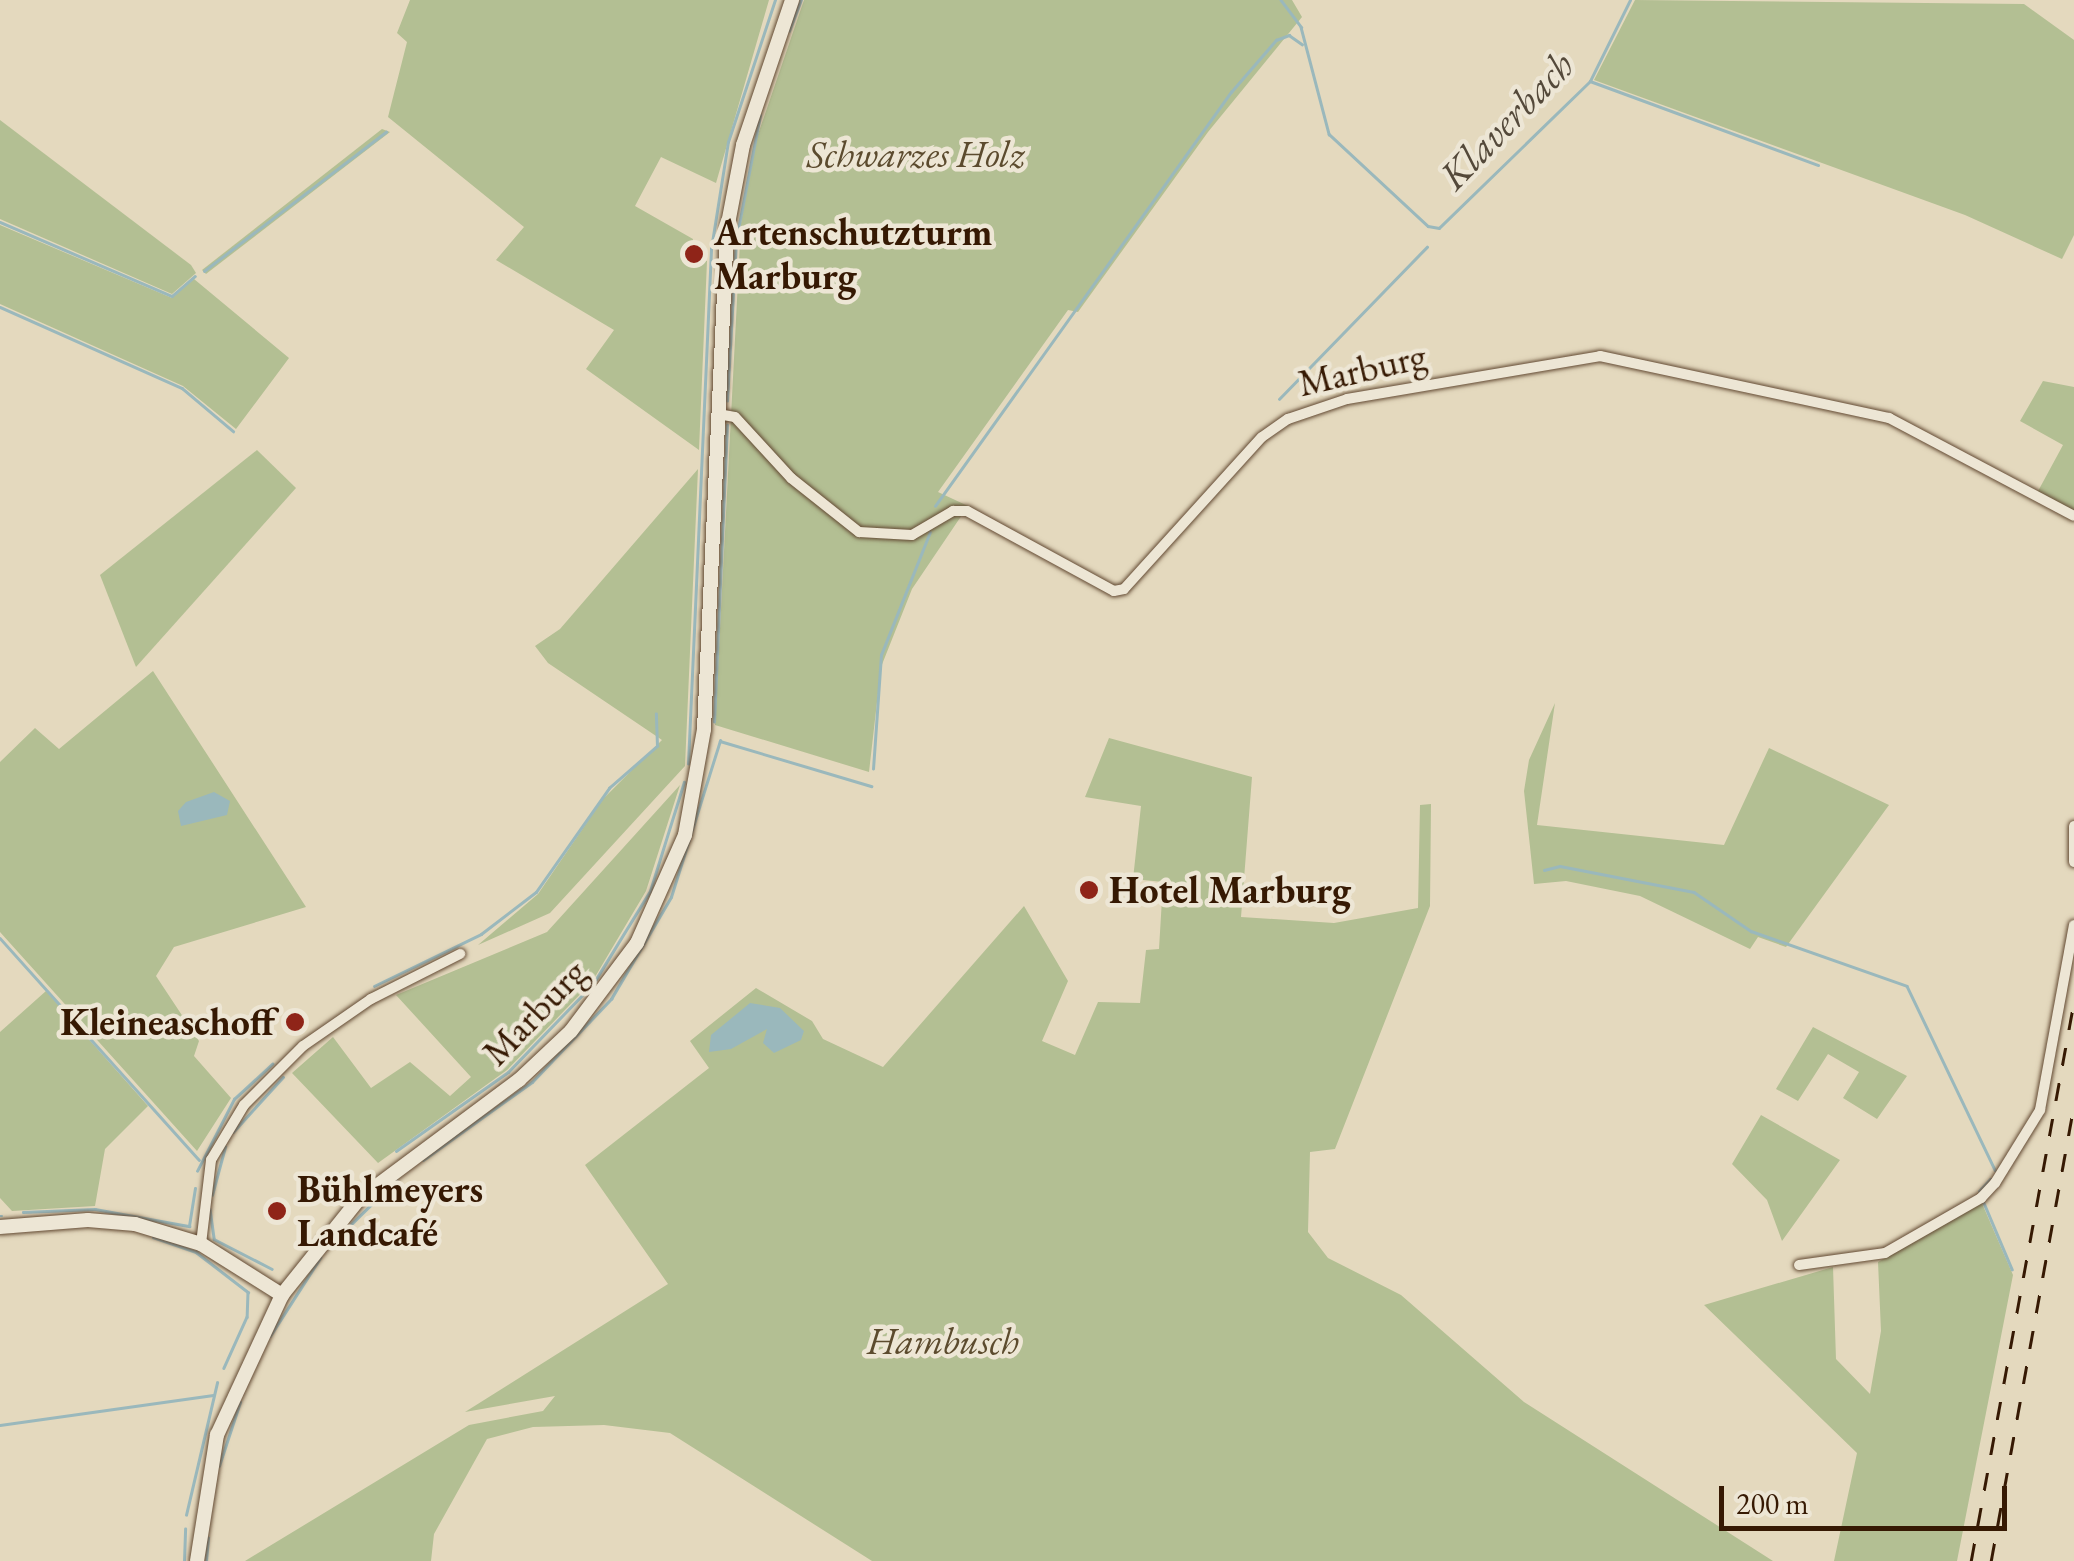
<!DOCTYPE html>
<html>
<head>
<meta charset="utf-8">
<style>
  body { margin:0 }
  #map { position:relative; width:2074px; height:1561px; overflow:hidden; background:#e4d9be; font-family:"EB Garamond",serif }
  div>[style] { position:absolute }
  .green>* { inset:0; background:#b3bf93 }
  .water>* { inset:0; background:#9ab8bc }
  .stream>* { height:2.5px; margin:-1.25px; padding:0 1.25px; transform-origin:1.25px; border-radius:1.25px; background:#9ab8bc }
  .roads { filter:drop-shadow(0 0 2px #624932) drop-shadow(0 0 2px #624932) }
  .street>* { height:10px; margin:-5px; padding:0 5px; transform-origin:5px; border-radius:5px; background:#ede6d5 }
  .secondary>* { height:14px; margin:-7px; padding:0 7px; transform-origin:7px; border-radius:7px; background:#ede6d5 }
  .rail>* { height:2.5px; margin-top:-1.25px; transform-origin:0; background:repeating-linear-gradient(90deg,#361903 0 18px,transparent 0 36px) }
  .dots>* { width:28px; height:28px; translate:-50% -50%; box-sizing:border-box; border:5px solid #ede6d5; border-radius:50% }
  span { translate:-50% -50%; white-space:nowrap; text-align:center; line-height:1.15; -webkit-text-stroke:9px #ede6d5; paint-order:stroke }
  .park-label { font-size:38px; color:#5c4b2e; font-style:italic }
  .poi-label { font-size:38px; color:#361903; font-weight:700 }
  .left { translate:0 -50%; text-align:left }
  .right { translate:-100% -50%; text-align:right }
  .street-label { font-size:38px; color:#361903 }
  .water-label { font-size:40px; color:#54493a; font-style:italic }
  .scale { position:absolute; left:1719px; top:1486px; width:288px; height:45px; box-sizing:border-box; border:5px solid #361903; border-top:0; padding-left:12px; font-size:30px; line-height:35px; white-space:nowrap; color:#361903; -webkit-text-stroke:8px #ede6d5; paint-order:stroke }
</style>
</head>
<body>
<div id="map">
  <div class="green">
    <i style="clip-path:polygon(410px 0,769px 0,716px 183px,661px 157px,635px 206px,693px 239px,691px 258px,707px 261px,699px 450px,586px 369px,614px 330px,496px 260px,524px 227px,388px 117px,407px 42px,397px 33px)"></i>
    <i style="clip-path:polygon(804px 0,1292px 0,1302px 17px,1208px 132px,1078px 312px,1068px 310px,938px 492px,968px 506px,912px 589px,881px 667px,869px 772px,715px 725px,741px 223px,753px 149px)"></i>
    <i style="clip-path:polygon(1635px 0,2024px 4px,2074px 40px,2074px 235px,2062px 259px,1965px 215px,1594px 80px)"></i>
    <i style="clip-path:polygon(0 120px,191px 265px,196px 273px,172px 294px,0 219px)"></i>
    <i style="clip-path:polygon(382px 129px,390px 132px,206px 274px,202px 270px)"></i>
    <i style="clip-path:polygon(0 225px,172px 298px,194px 279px,289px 358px,236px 429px,183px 386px,0 304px)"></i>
    <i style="clip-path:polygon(2043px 381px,2074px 387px,2074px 513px,2037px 493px,2063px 445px,2020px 421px)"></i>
    <i style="clip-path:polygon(257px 450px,296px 488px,136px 667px,100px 575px)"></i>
    <i style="clip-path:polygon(698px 469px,685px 766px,550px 913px,478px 945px,538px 894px,603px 799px,662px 740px,548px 663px,535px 646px,560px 629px)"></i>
    <i style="clip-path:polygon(153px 671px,306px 907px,174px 947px,156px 976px,199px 1041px,194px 1056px,231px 1098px,197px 1151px,0 932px,0 762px,35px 728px,59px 749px)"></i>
    <i style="clip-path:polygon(1555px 703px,1537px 825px,1724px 845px,1769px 748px,1889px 805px,1786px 947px,1758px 937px,1750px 949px,1640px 896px,1566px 881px,1534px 884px,1524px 791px,1529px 760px)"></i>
    <i style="clip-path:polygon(1109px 738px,1252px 777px,1241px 917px,1334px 923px,1418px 908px,1420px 805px,1431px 804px,1430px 906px,1335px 1149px,1310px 1152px,1308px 1232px,1328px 1258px,1401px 1295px,1524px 1402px,1773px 1561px,872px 1561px,670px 1433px,604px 1425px,533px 1427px,487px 1439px,434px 1534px,431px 1561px,245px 1561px,469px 1425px,543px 1411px,555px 1396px,465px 1412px,668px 1284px,585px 1165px,709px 1068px,690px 1041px,756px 988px,812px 1021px,823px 1039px,883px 1067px,1024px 906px,1068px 981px,1042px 1041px,1075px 1055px,1098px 1002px,1140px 1003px,1146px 950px,1159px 949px,1163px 882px,1133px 879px,1141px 806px,1085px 797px)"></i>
    <i style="clip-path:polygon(680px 785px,646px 891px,592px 982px,507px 1070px,378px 1163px,292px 1073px,333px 1037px,371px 1088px,410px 1062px,450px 1096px,471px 1077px,396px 995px,547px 932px)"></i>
    <i style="clip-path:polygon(46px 991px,148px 1106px,105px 1149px,95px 1206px,12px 1211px,0 1198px,0 1032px)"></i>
    <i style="clip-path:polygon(1813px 1027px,1907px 1076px,1877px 1119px,1843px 1098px,1859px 1072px,1828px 1054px,1798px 1101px,1776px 1089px)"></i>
    <i style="clip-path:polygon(1761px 1115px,1840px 1160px,1782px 1241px,1767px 1200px,1732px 1164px)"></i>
    <i style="clip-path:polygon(1981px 1201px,2013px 1275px,1957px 1561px,1834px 1561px,1857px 1453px,1704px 1305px,1833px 1267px,1836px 1359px,1870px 1394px,1881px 1331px,1878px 1262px)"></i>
  </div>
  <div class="water">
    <i style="clip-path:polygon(214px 792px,230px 801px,227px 815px,181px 826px,178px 811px,186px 802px)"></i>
    <i style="clip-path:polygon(750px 1003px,780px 1008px,804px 1031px,801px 1040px,774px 1053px,763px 1043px,767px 1029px,731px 1049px,709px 1052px,711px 1035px)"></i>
  </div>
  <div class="stream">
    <i style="left:1281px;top:0;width:34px;rotate:53deg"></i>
    <i style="left:1301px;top:27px;width:111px;rotate:75.3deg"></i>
    <i style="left:1329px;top:134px;width:135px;rotate:42.9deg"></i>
    <i style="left:1428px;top:226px;width:11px;rotate:10deg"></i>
    <i style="left:1439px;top:228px;width:211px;rotate:-44.2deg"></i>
    <i style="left:1590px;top:81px;width:90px;rotate:-63.7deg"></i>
    <i style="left:789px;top:31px;width:33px;rotate:-69deg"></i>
    <i style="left:1590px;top:81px;width:243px;rotate:20.2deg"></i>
    <i style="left:0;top:222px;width:187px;rotate:23.3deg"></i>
    <i style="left:172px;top:296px;width:30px;rotate:-41deg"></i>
    <i style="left:204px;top:271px;width:229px;rotate:-37.4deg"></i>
    <i style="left:0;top:307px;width:199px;rotate:24deg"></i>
    <i style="left:182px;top:388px;width:67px;rotate:40.1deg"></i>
    <i style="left:1279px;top:399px;width:212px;rotate:-45.8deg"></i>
    <i style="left:727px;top:401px;width:161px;rotate:-86.8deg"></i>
    <i style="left:736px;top:240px;width:127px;rotate:-79.1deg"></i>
    <i style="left:935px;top:506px;width:509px;rotate:-54.44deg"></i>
    <i style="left:1231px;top:92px;width:69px;rotate:-49.1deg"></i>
    <i style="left:1276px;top:40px;width:14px;rotate:-21deg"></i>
    <i style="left:1289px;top:35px;width:16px;rotate:35deg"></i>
    <i style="left:714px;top:722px;width:297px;rotate:-87.5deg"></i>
    <i style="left:688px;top:764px;width:516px;rotate:-87.44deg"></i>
    <i style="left:711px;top:249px;width:108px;rotate:-81deg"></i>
    <i style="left:728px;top:142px;width:150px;rotate:-71.7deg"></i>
    <i style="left:873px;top:769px;width:114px;rotate:-86deg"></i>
    <i style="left:881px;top:655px;width:132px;rotate:-68.3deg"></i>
    <i style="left:1544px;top:870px;width:16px;rotate:-14deg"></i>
    <i style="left:1560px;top:866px;width:136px;rotate:11deg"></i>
    <i style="left:1694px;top:892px;width:69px;rotate:34.4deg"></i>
    <i style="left:1751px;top:931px;width:165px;rotate:19.4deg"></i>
    <i style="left:1907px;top:986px;width:204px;rotate:64.4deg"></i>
    <i style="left:0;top:938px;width:298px;rotate:48.1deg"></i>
    <i style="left:374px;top:986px;width:119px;rotate:-25.9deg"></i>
    <i style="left:481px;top:934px;width:69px;rotate:-37.4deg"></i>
    <i style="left:536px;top:892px;width:127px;rotate:-54.9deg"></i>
    <i style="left:609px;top:788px;width:64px;rotate:-41.2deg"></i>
    <i style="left:657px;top:746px;width:32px;rotate:-92deg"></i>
    <i style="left:233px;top:1132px;width:74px;rotate:-47.7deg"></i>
    <i style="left:396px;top:1151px;width:137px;rotate:-35.2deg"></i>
    <i style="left:508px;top:1072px;width:122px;rotate:-46deg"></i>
    <i style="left:593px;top:984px;width:109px;rotate:-58.5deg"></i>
    <i style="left:650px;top:891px;width:114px;rotate:-72.7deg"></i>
    <i style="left:423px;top:1160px;width:134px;rotate:-35.6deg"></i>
    <i style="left:532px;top:1082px;width:115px;rotate:-46.4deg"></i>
    <i style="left:611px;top:999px;width:118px;rotate:-59.5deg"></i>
    <i style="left:671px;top:897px;width:164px;rotate:-72.6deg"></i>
    <i style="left:720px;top:741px;width:158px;rotate:16.6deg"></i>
    <i style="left:197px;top:1171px;width:81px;rotate:-62.8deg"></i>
    <i style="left:234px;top:1099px;width:52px;rotate:-42.6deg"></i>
    <i style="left:1979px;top:1191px;width:16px;rotate:-47deg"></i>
    <i style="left:212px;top:1195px;width:50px;rotate:-74.8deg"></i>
    <i style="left:1984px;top:1203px;width:72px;rotate:67deg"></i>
    <i style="left:210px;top:1209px;width:30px;rotate:82deg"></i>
    <i style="left:214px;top:1239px;width:65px;rotate:27.3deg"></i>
    <i style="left:23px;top:1212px;width:72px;rotate:-2.4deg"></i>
    <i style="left:95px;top:1209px;width:96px;rotate:10.3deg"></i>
    <i style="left:189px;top:1226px;width:38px;rotate:-81deg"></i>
    <i style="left:0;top:1216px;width:2px"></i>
    <i style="left:153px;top:1237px;width:46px;rotate:19.2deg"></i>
    <i style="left:196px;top:1252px;width:66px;rotate:37.6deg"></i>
    <i style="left:248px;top:1292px;width:25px;rotate:92deg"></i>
    <i style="left:247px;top:1317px;width:56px;rotate:114.3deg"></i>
    <i style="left:334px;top:1241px;width:87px;rotate:-44.5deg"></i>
    <i style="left:270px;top:1336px;width:93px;rotate:-57.3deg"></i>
    <i style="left:0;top:1425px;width:215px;rotate:-8deg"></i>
    <i style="left:219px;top:1466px;width:67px;rotate:-71.8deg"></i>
    <i style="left:186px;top:1515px;width:136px;rotate:-76.8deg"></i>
    <i style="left:184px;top:1561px;width:32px;rotate:-88deg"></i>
    <i style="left:206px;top:1561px;width:23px;rotate:-85deg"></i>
  </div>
  <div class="roads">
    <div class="street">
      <i style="left:718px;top:414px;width:17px;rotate:10deg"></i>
      <i style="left:735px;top:417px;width:83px;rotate:47.4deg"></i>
      <i style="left:791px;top:478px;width:87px;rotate:38.5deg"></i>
      <i style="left:859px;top:532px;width:53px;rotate:3.2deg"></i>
      <i style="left:912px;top:535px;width:48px;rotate:-30.3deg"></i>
      <i style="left:953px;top:511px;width:14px"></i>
      <i style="left:967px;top:511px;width:167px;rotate:28.6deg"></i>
      <i style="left:1114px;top:591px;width:10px;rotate:-11deg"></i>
      <i style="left:1124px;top:589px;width:205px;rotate:-47.8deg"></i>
      <i style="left:1262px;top:437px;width:32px;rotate:-35deg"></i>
      <i style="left:1288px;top:419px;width:62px;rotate:-18.7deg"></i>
      <i style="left:1347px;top:399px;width:257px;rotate:-9.6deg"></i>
      <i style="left:1600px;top:356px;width:296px;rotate:12.1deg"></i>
      <i style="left:1889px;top:418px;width:209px;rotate:27.9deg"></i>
      <i style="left:2074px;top:826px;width:36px;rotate:90deg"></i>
      <i style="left:201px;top:1244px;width:85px;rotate:-83.2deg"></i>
      <i style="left:211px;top:1160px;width:64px;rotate:-59deg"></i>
      <i style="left:244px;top:1105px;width:83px;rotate:-45deg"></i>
      <i style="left:303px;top:1046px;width:83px;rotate:-34.7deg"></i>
      <i style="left:371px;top:999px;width:100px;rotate:-26.8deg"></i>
      <i style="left:1799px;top:1265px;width:87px;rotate:-7.9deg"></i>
      <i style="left:1885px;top:1253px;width:111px;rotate:-29.8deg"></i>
      <i style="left:1981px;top:1198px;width:21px;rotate:-47deg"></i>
      <i style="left:1995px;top:1183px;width:86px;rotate:-58.3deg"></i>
      <i style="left:2040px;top:1110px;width:188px;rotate:-79.6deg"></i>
    </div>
    <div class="secondary">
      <i style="left:0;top:1227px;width:88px;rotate:-4.5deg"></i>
      <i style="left:88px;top:1220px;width:47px;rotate:4.9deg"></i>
      <i style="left:135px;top:1224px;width:69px;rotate:16.9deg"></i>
      <i style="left:201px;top:1244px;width:96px;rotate:32.2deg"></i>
      <i style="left:197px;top:1561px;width:128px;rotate:-81deg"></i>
      <i style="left:217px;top:1435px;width:154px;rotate:-65.1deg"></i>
      <i style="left:282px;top:1295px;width:122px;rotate:-51.3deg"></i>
      <i style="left:358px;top:1200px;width:201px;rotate:-36.7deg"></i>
      <i style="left:519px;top:1080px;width:71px;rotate:-43.3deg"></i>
      <i style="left:571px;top:1031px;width:110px;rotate:-53.1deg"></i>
      <i style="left:637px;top:943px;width:118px;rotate:-66deg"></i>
      <i style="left:685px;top:835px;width:108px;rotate:-79.8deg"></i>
      <i style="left:704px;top:729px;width:501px;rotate:-87.37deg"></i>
      <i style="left:727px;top:229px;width:86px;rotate:-79.2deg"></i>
      <i style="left:743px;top:145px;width:153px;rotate:-71.3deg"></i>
    </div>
  </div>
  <div class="rail">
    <i style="left:1971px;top:1561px;width:569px;rotate:-79.58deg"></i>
    <i style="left:1991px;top:1561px;width:463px;rotate:-79.7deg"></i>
  </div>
  <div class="dots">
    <i style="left:694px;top:254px;background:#8f2418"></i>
    <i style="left:1089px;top:890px;background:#8f2418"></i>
    <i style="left:295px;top:1022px;background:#8f2418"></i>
    <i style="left:277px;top:1211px;background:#8f2418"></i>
  </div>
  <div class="park-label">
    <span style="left:916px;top:154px">Schwarzes Holz</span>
    <span style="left:943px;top:1341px">Hambusch</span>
  </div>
  <div class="poi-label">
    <span class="left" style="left:714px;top:254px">Artenschutzturm<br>Marburg</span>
    <span class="left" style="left:1109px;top:890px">Hotel Marburg</span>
    <span class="right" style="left:275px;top:1022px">Kleineaschoff</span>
    <span class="left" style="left:297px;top:1211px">Bühlmeyers<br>Landcafé</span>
  </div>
  <div class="street-label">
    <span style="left:1362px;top:369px;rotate:-13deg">Marburg</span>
    <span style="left:534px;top:1012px;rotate:-46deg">Marburg</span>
  </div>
  <div class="water-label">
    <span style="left:1506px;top:120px;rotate:-46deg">Klaverbach</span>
  </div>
  <div class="scale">200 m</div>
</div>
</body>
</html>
